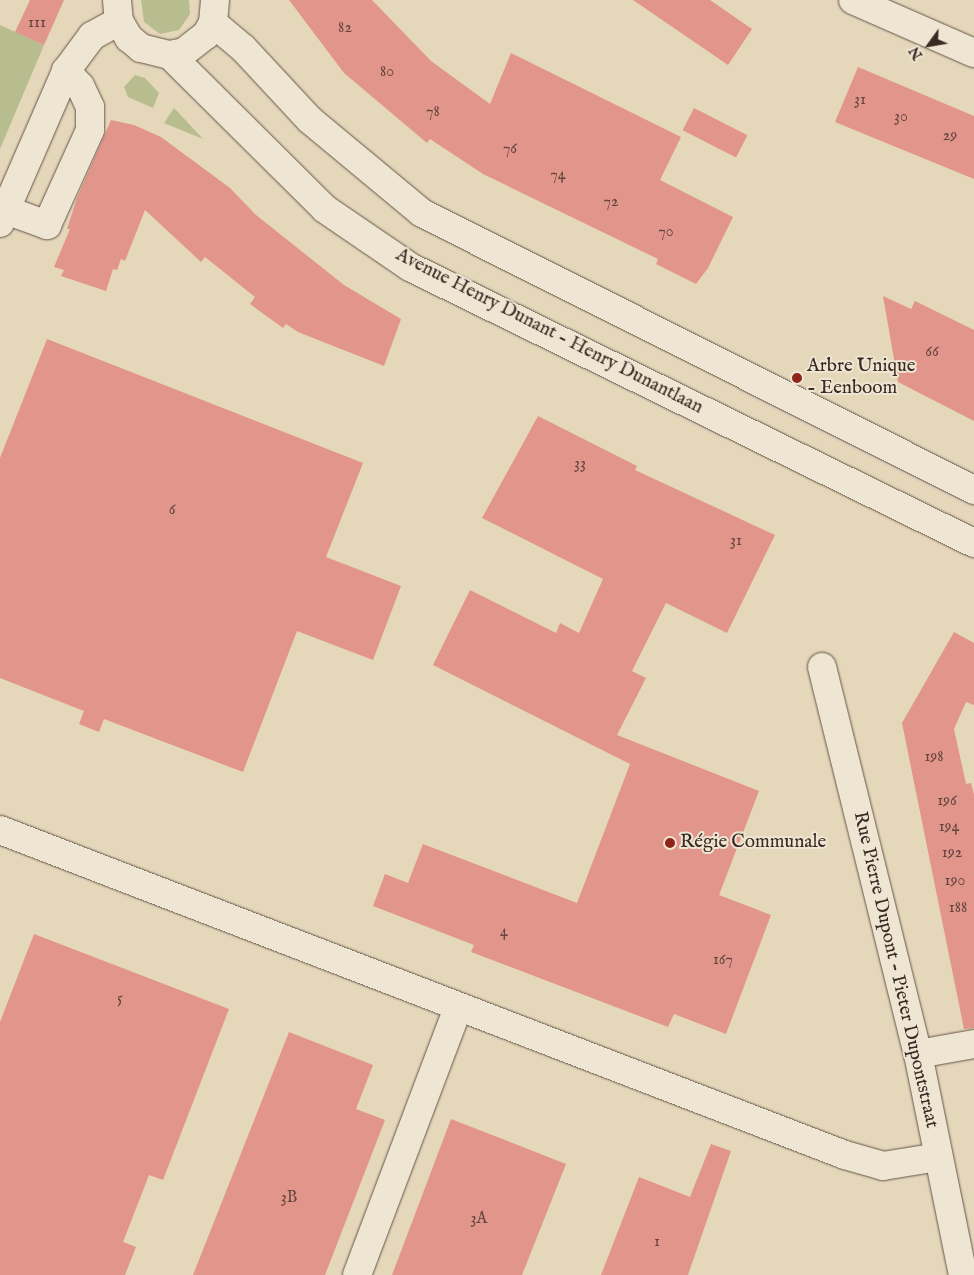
<!DOCTYPE html>
<html>
<head>
<meta charset="utf-8">
<style>
  body { margin:0 }
  #map { position:relative; width:974px; height:1275px; overflow:hidden; background:#e5d7ba; font-family:"IM FELL English",serif }
  div>[style] { position:absolute }
  .green>* { inset:0; background:#b7bd8e }
  .building>* { inset:0; background:#e1958b; transform-origin:0 0 }
  .roads { filter:drop-shadow(0 0 1px #65554a) drop-shadow(0 0 1px #65554a) }
  .minor>* { height:28px; margin:-14px; padding:0 14px; transform-origin:14px; border-radius:14px; background:#eee5d2 }
  .dots>* { width:14px; height:14px; translate:-50% -50%; box-sizing:border-box; border:2px solid #eee5d2; border-radius:50% }
  span { translate:-50% -50%; white-space:nowrap; text-align:center; line-height:1.15; -webkit-text-stroke:4px #eee5d2; paint-order:stroke }
  .number-label { font-size:16px; color:#64453e }
  .number-label span { -webkit-text-stroke-width:0 }
  .street-label { font-size:19px; color:#3a2a24 }
  .poi-label { font-size:19px; color:#3a2a24 }
  .left { translate:0 -50%; text-align:left }
  .north { position:absolute; left:904px; top:20px; width:50px; height:50px; -webkit-text-stroke:4px #eee5d2; paint-order:stroke; rotate:238deg; font-size:14px; font-weight:700; line-height:20px; text-align:center; color:#3a2a24 }
  .north::after { content:''; display:block; margin:auto; width:18px; height:22px; background:#3a2a24; clip-path:polygon(50% 0,100% 100%,50% 72%,0 100%) }
</style>
</head>
<body>
<div id="map">
  <div class="green">
    <i style="clip-path:polygon(141px 0,189px 0,190px 14px,179px 30px,160px 34px,144px 22px)"></i>
    <i style="clip-path:polygon(0 25px,44px 45px,0 149px)"></i>
    <i style="clip-path:polygon(135px 75px,145px 78px,159px 93px,153px 108px,128px 97px,124px 87px)"></i>
    <i style="clip-path:polygon(174px 108px,177px 111px,203px 139px,164px 123px)"></i>
  </div>
  <div class="building">
    <i style="clip-path:polygon(30px 0,64px 0,44px 45px,15px 32px)"></i>
    <i style="clip-path:polygon(289px 0,372px 0,431px 61px,490px 104px,511px 53px,681px 137px,660px 180px,733px 217px,708px 268px,696px 284px,656px 264px,658px 259px,483px 174px,430px 139px,427px 143px,344px 73px)"></i>
    <i style="clip-path:polygon(633px 0,710px 0,752px 29px,728px 65px)"></i>
    <i style="clip-path:polygon(858px 67px,974px 116px,974px 179px,835px 122px)"></i>
    <i style="left:694px;top:108px;width:60px;height:25px;rotate:27deg"></i>
    <i style="clip-path:polygon(111px 120px,134px 125px,161px 137px,230px 188px,256px 215px,344px 285px,401px 319px,384px 366px,298px 332px,286px 324px,283px 328px,250px 304px,255px 297px,205px 257px,201px 262px,145px 210px,125px 261px,121px 259px,117px 270px,113px 269px,106px 291px,61px 276px,64px 270px,54px 267px,70px 229px,67px 229px,77px 198px)"></i>
    <i style="clip-path:polygon(883px 296px,911px 309px,915px 301px,974px 330px,974px 421px,898px 382px)"></i>
    <i style="clip-path:polygon(47px 339px,363px 463px,326px 557px,401px 586px,373px 660px,297px 631px,243px 772px,104px 719px,99px 732px,79px 724px,84px 711px,0 678px,0 458px)"></i>
    <i style="clip-path:polygon(538px 416px,637px 466px,635px 470px,775px 535px,727px 633px,666px 603px,632px 671px,646px 678px,617px 735px,759px 791px,719px 895px,771px 915px,726px 1034px,674px 1014px,668px 1027px,471px 952px,474px 945px,373px 906px,385px 874px,408px 883px,423px 844px,577px 903px,630px 764px,433px 665px,470px 590px,556px 633px,560px 623px,579px 633px,603px 579px,482px 518px)"></i>
    <i style="clip-path:polygon(954px 632px,974px 643px,974px 705px,966px 702px,954px 729px,966px 784px,971px 783px,974px 795px,974px 1028px,964px 1029px,902px 723px)"></i>
    <i style="clip-path:polygon(34px 934px,229px 1009px,163px 1180px,149px 1175px,123px 1242px,136px 1247px,125px 1275px,0 1275px,0 1022px)"></i>
    <i style="clip-path:polygon(289px 1032px,373px 1065px,356px 1109px,385px 1120px,325px 1275px,193px 1275px)"></i>
    <i style="clip-path:polygon(451px 1119px,566px 1164px,522px 1275px,392px 1275px)"></i>
    <i style="clip-path:polygon(711px 1144px,731px 1151px,688px 1275px,601px 1275px,639px 1177px,690px 1197px)"></i>
  </div>
  <div class="roads">
    <div class="minor">
      <i style="left:117px;top:0;width:21px;rotate:85deg"></i>
      <i style="left:119px;top:21px;width:20px;rotate:60deg"></i>
      <i style="left:129px;top:38px;width:16px;rotate:40deg"></i>
      <i style="left:141px;top:48px;width:30px;rotate:14deg"></i>
      <i style="left:170px;top:55px;width:14px;rotate:-12deg"></i>
      <i style="left:184px;top:52px;width:28px;rotate:-38deg"></i>
      <i style="left:206px;top:35px;width:14px;rotate:-60deg"></i>
      <i style="left:213px;top:23px;width:23px;rotate:-85deg"></i>
      <i style="left:853px;top:0;width:132px;rotate:23.7deg"></i>
      <i style="left:213px;top:23px;width:39px;rotate:40deg"></i>
      <i style="left:243px;top:48px;width:98px;rotate:47.1deg"></i>
      <i style="left:310px;top:120px;width:146px;rotate:39.7deg"></i>
      <i style="left:422px;top:213px;width:618px;rotate:26.65deg"></i>
      <i style="left:170px;top:55px;width:218px;rotate:44.8deg"></i>
      <i style="left:325px;top:209px;width:103px;rotate:34.3deg"></i>
      <i style="left:410px;top:267px;width:628px;rotate:26.08deg"></i>
      <i style="left:6px;top:210px;width:44px;rotate:20.1deg"></i>
      <i style="left:47px;top:225px;width:104px;rotate:-65.6deg"></i>
      <i style="left:90px;top:130px;width:23px;rotate:-90deg"></i>
      <i style="left:90px;top:107px;width:23px;rotate:-115deg"></i>
      <i style="left:80px;top:86px;width:21px;rotate:-133deg"></i>
      <i style="left:0;top:223px;width:166px;rotate:-66.5deg"></i>
      <i style="left:66px;top:71px;width:44px;rotate:-53.4deg"></i>
      <i style="left:92px;top:36px;width:31px;rotate:-29deg"></i>
      <i style="left:822px;top:667px;width:399px;rotate:76.1deg"></i>
      <i style="left:918px;top:1054px;width:226px;rotate:78.5deg"></i>
      <i style="left:0;top:830px;width:905px;rotate:21.04deg"></i>
      <i style="left:845px;top:1155px;width:40px;rotate:16deg"></i>
      <i style="left:883px;top:1166px;width:56px;rotate:-9.3deg"></i>
      <i style="left:918px;top:1054px;width:57px;rotate:-10.1deg"></i>
      <i style="left:357px;top:1275px;width:285px;rotate:-69.3deg"></i>
    </div>
  </div>
  <div class="dots">
    <i style="left:797px;top:378px;background:#8f2418"></i>
    <i style="left:670px;top:843px;background:#8f2418"></i>
  </div>
  <div class="number-label">
    <span style="left:37px;top:23px">111</span>
    <span style="left:345px;top:28px">82</span>
    <span style="left:387px;top:72px">80</span>
    <span style="left:860px;top:100px">31</span>
    <span style="left:433px;top:112px">78</span>
    <span style="left:901px;top:117px">30</span>
    <span style="left:950px;top:136px">29</span>
    <span style="left:510px;top:149px">76</span>
    <span style="left:558px;top:175px">74</span>
    <span style="left:611px;top:202px">72</span>
    <span style="left:666px;top:232px">70</span>
    <span style="left:932px;top:352px">66</span>
    <span style="left:580px;top:464px">33</span>
    <span style="left:172px;top:510px">6</span>
    <span style="left:736px;top:541px">31</span>
    <span style="left:934px;top:757px">198</span>
    <span style="left:947px;top:801px">196</span>
    <span style="left:949px;top:827px">194</span>
    <span style="left:952px;top:853px">192</span>
    <span style="left:955px;top:881px">190</span>
    <span style="left:958px;top:908px">188</span>
    <span style="left:504px;top:932px">4</span>
    <span style="left:723px;top:960px">167</span>
    <span style="left:120px;top:999px">5</span>
    <span style="left:289px;top:1198px">3B</span>
    <span style="left:479px;top:1219px">3A</span>
    <span style="left:657px;top:1242px">1</span>
  </div>
  <div class="street-label">
    <span style="left:549px;top:332px;rotate:27deg">Avenue Henry Dunant - Henry Dunantlaan</span>
    <span style="left:895px;top:970px;rotate:77deg">Rue Pierre Dupont - Pieter Dupontstraat</span>
  </div>
  <div class="poi-label">
    <span class="left" style="left:807px;top:378px">Arbre Unique<br>- Eenboom</span>
    <span class="left" style="left:680px;top:843px">Régie Communale</span>
  </div>
  <div class="north">N</div>
</div>
</body>
</html>
